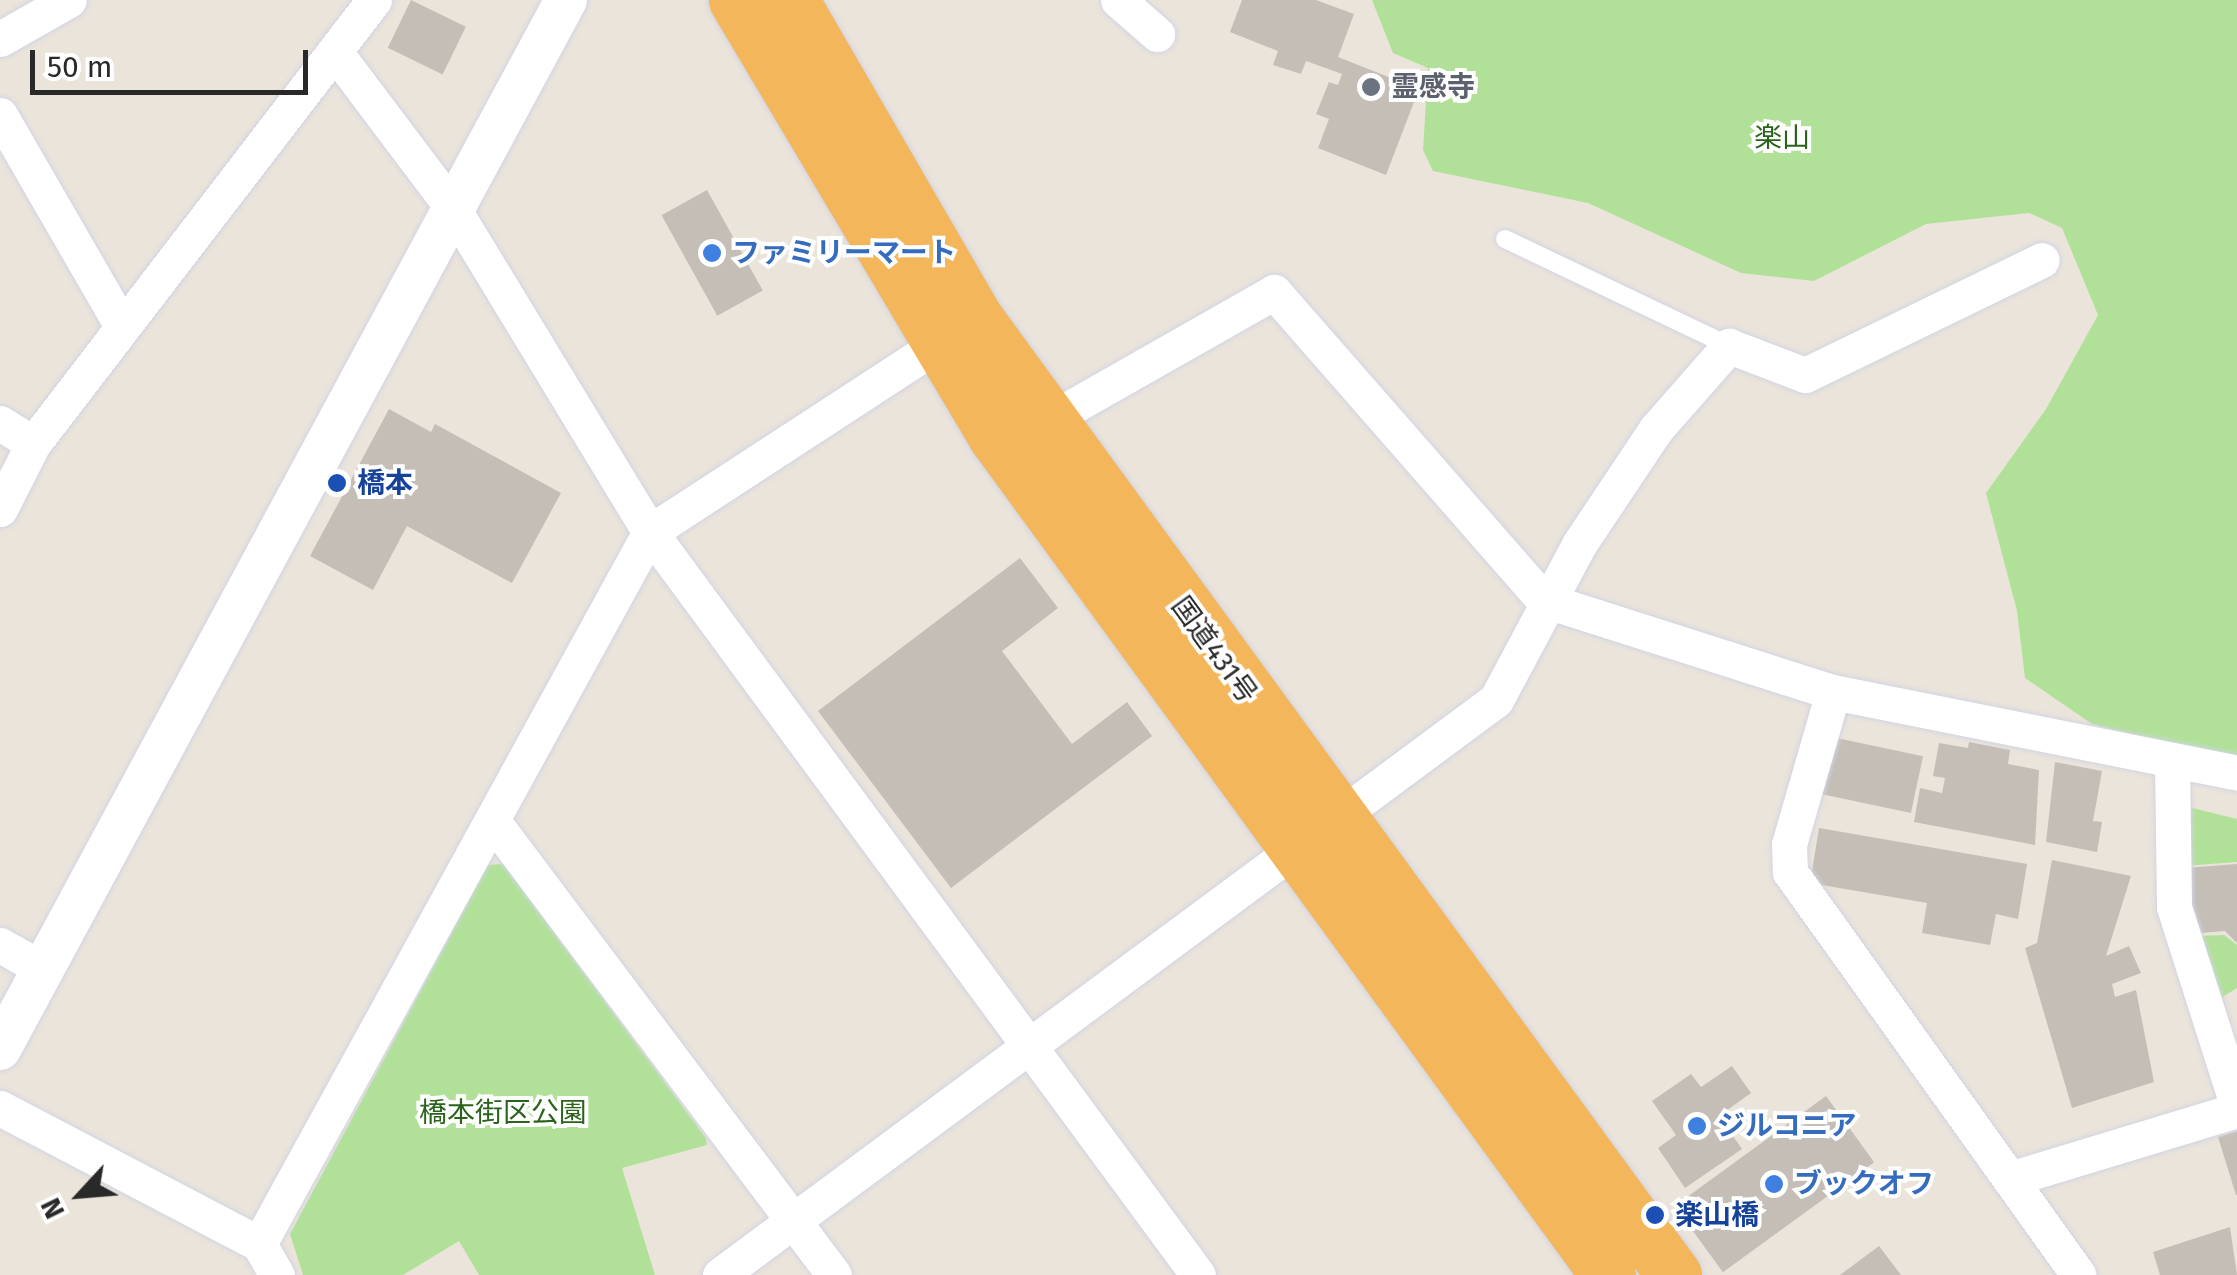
<!DOCTYPE html>
<html>
<head>
<meta charset="utf-8">
<style>
  body { margin:0 }
  #map { position:relative; width:2237px; height:1275px; overflow:hidden; background:#ebe4db; font-family:"Fira Sans","Noto Sans JP",sans-serif }
  div>[style] { position:absolute }
  .green>* { inset:0; background:#b1e199 }
  .building>* { inset:0; background:#c4beb7; transform-origin:0 0 }
  .roads { filter:drop-shadow(0 0 2px #d1d4e2) drop-shadow(0 0 2px #d1d4e2) }
  .service>* { height:18px; margin:-9px; padding:0 9px; transform-origin:9px; border-radius:9px; background:#fff }
  .minor>* { height:35px; margin:-17.5px; padding:0 17.5px; transform-origin:17.5px; border-radius:17.5px; background:#fff }
  .tertiary>* { height:42px; margin:-21px; padding:0 21px; transform-origin:21px; border-radius:21px; background:#fff }
  .trunk>* { height:55px; margin:-27.5px; padding:0 27.5px; transform-origin:27.5px; border-radius:27.5px; background:#f4b65b }
  .dots>* { width:28px; height:28px; translate:-50% -50%; box-sizing:border-box; border:5px solid #fff; border-radius:50% }
  span { translate:-50% -50%; white-space:nowrap; text-align:center; line-height:1.15; -webkit-text-stroke:8px #fff; paint-order:stroke }
  .worship-label { font-size:28px; color:#5b616d; font-weight:700 }
  .left { translate:0 -50%; text-align:left }
  .park-label { font-size:28px; color:#2a641b }
  .shop-label { font-size:28px; color:#366cbe; font-weight:700 }
  .transit-label { font-size:28px; color:#164399; font-weight:700 }
  .street-label { font-size:28px; color:#292929 }
  .north { position:absolute; left:30px; top:1145px; width:100px; height:100px; -webkit-text-stroke:8px #fff; paint-order:stroke; rotate:244deg; font-size:28px; font-weight:700; line-height:40px; text-align:center; color:#292929 }
  .north::after { content:''; display:block; margin:auto; width:35px; height:45px; background:#292929; clip-path:polygon(50% 0,100% 100%,50% 72%,0 100%) }
  .scale { position:absolute; left:30px; top:50px; width:278px; height:45px; box-sizing:border-box; border:5px solid #292929; border-top:0; padding-left:12px; font-size:30px; line-height:35px; white-space:nowrap; color:#292929; -webkit-text-stroke:8px #fff; paint-order:stroke }
</style>
</head>
<body>
<div id="map">
  <div class="green">
    <i style="clip-path:polygon(1372px 0,2237px 0,2237px 760px,2092px 724px,2025px 678px,2017px 611px,1986px 493px,2046px 409px,2098px 315px,2062px 228px,2029px 213px,1926px 224px,1814px 281px,1741px 273px,1588px 203px,1433px 171px,1423px 150px,1428px 68px,1393px 53px)"></i>
    <i style="clip-path:polygon(2184px 806px,2237px 819px,2237px 862px,2184px 866px)"></i>
    <i style="clip-path:polygon(503px 864px,706px 1138px,707px 1145px,622px 1168px,655px 1275px,479px 1275px,459px 1241px,403px 1275px,303px 1275px,290px 1234px,488px 865px)"></i>
    <i style="clip-path:polygon(2224px 935px,2237px 945px,2237px 988px,2216px 1001px,2197px 936px)"></i>
  </div>
  <div class="building">
    <i style="left:411px;top:0;width:61px;height:53px;rotate:26deg"></i>
    <i style="clip-path:polygon(1242px 0,1316px 0,1354px 14px,1338px 57px,1419px 89px,1386px 175px,1318px 148px,1329px 119px,1316px 114px,1329px 82px,1338px 85px,1342px 74px,1306px 61px,1301px 74px,1273px 65px,1278px 51px,1230px 32px)"></i>
    <i style="left:707px;top:190px;width:115px;height:52px;rotate:61deg"></i>
    <i style="clip-path:polygon(389px 409px,431px 432px,435px 424px,561px 493px,512px 583px,407px 526px,373px 590px,310px 556px)"></i>
    <i style="clip-path:polygon(1020px 558px,1058px 608px,1002px 651px,1072px 744px,1127px 702px,1152px 736px,951px 888px,818px 711px)"></i>
    <i style="left:1832px;top:737px;width:93px;height:58px;rotate:12deg"></i>
    <i style="clip-path:polygon(1969px 742px,2010px 750px,2008px 764px,2039px 770px,2035px 845px,1914px 822px,1920px 788px,1942px 793px,1945px 778px,1933px 776px,1939px 743px,1968px 748px)"></i>
    <i style="clip-path:polygon(2055px 762px,2102px 771px,2093px 821px,2102px 822px,2097px 852px,2046px 842px)"></i>
    <i style="clip-path:polygon(1819px 828px,2027px 864px,2018px 919px,1996px 914px,1990px 945px,1922px 933px,1927px 903px,1810px 883px)"></i>
    <i style="clip-path:polygon(2052px 860px,2131px 876px,2106px 956px,2129px 946px,2141px 973px,2112px 984px,2115px 997px,2136px 990px,2154px 1082px,2072px 1108px,2025px 948px,2037px 943px)"></i>
    <i style="clip-path:polygon(2237px 864px,2237px 943px,2225px 931px,2189px 934px,2184px 868px)"></i>
    <i style="clip-path:polygon(1732px 1066px,1751px 1093px,1719px 1116px,1742px 1149px,1685px 1188px,1658px 1148px,1676px 1135px,1652px 1101px,1691px 1074px,1701px 1087px)"></i>
    <i style="left:1826px;top:1096px;width:82px;height:187px;rotate:54deg"></i>
    <i style="clip-path:polygon(2237px 1131px,2237px 1195px,2236px 1195px,2218px 1137px)"></i>
    <i style="clip-path:polygon(2230px 1227px,2237px 1275px,2160px 1275px,2153px 1252px)"></i>
    <i style="clip-path:polygon(1879px 1246px,1901px 1275px,1840px 1275px)"></i>
  </div>
  <div class="roads">
    <div class="service">
      <i style="left:1505px;top:239px;width:248px;rotate:25.5deg"></i>
    </div>
    <div class="minor">
      <i style="left:1118px;top:0;width:52px;rotate:41.1deg"></i>
      <i style="left:0;top:39px;width:79px;rotate:-29.5deg"></i>
      <i style="left:335px;top:52px;width:198px;rotate:53deg"></i>
      <i style="left:454px;top:210px;width:377px;rotate:58.7deg"></i>
      <i style="left:650px;top:532px;width:923px;rotate:53.59deg"></i>
      <i style="left:0;top:115px;width:244px;rotate:60deg"></i>
      <i style="left:1047px;top:421px;width:261px;rotate:-29.6deg"></i>
      <i style="left:1274px;top:292px;width:410px;rotate:48.8deg"></i>
      <i style="left:1544px;top:600px;width:303px;rotate:17.7deg"></i>
      <i style="left:1833px;top:692px;width:412px;rotate:11.3deg"></i>
      <i style="left:0;top:423px;width:39px;rotate:32deg"></i>
      <i style="left:0;top:509px;width:73px;rotate:-63.1deg"></i>
      <i style="left:33px;top:444px;width:560px;rotate:-52.48deg"></i>
      <i style="left:1833px;top:692px;width:158px;rotate:106.1deg"></i>
      <i style="left:1789px;top:844px;width:28px;rotate:88deg"></i>
      <i style="left:1790px;top:872px;width:495px;rotate:54.4deg"></i>
      <i style="left:2172px;top:761px;width:146px;rotate:89.2deg"></i>
      <i style="left:2174px;top:907px;width:207px;rotate:72.3deg"></i>
      <i style="left:495px;top:824px;width:564px;rotate:53.07deg"></i>
      <i style="left:0;top:945px;width:49px;rotate:29.2deg"></i>
      <i style="left:0;top:1108px;width:293px;rotate:27.7deg"></i>
      <i style="left:259px;top:1244px;width:812px;rotate:-61.23deg"></i>
      <i style="left:650px;top:532px;width:340px;rotate:-33.1deg"></i>
      <i style="left:2010px;top:1179px;width:237px;rotate:-16.9deg"></i>
      <i style="left:259px;top:1244px;width:36px;rotate:60deg"></i>
      <i style="left:720px;top:1275px;width:966px;rotate:-36.54deg"></i>
      <i style="left:1496px;top:700px;width:178px;rotate:-61.9deg"></i>
      <i style="left:1580px;top:543px;width:137px;rotate:-56.3deg"></i>
      <i style="left:1656px;top:429px;width:111px;rotate:-48.7deg"></i>
      <i style="left:1729px;top:346px;width:81px;rotate:20.9deg"></i>
      <i style="left:1805px;top:375px;width:263px;rotate:-25.9deg"></i>
    </div>
    <div class="tertiary">
      <i style="left:0;top:1049px;width:1192px;rotate:-61.65deg"></i>
    </div>
    <div class="trunk">
      <i style="left:736px;top:0;width:508px;rotate:59.25deg"></i>
      <i style="left:996px;top:437px;width:1038px;rotate:53.86deg"></i>
      <i style="left:791px;top:0;width:369px;rotate:59.9deg"></i>
      <i style="left:976px;top:319px;width:1184px;rotate:53.87deg"></i>
    </div>
  </div>
  <div class="dots">
    <i style="left:1371px;top:87px;background:#6b7280"></i>
    <i style="left:712px;top:253px;background:#3f7fe0"></i>
    <i style="left:337px;top:483px;background:#1a4fb4"></i>
    <i style="left:1697px;top:1126px;background:#3f7fe0"></i>
    <i style="left:1774px;top:1184px;background:#3f7fe0"></i>
    <i style="left:1655px;top:1215px;background:#1a4fb4"></i>
  </div>
  <div class="worship-label">
    <span class="left" style="left:1391px;top:87px">霊感寺</span>
  </div>
  <div class="park-label">
    <span style="left:1782px;top:138px">楽山</span>
    <span style="left:503px;top:1113px">橋本街区公園</span>
  </div>
  <div class="shop-label">
    <span class="left" style="left:732px;top:253px">ファミリーマート</span>
    <span class="left" style="left:1717px;top:1126px">ジルコニア</span>
    <span class="left" style="left:1794px;top:1184px">ブックオフ</span>
  </div>
  <div class="transit-label">
    <span class="left" style="left:357px;top:483px">橋本</span>
    <span class="left" style="left:1675px;top:1215px">楽山橋</span>
  </div>
  <div class="street-label">
    <span style="left:1214px;top:650px;rotate:54deg">国道431号</span>
  </div>
  <div class="north">N</div>
  <div class="scale">50 m</div>
</div>
</body>
</html>
